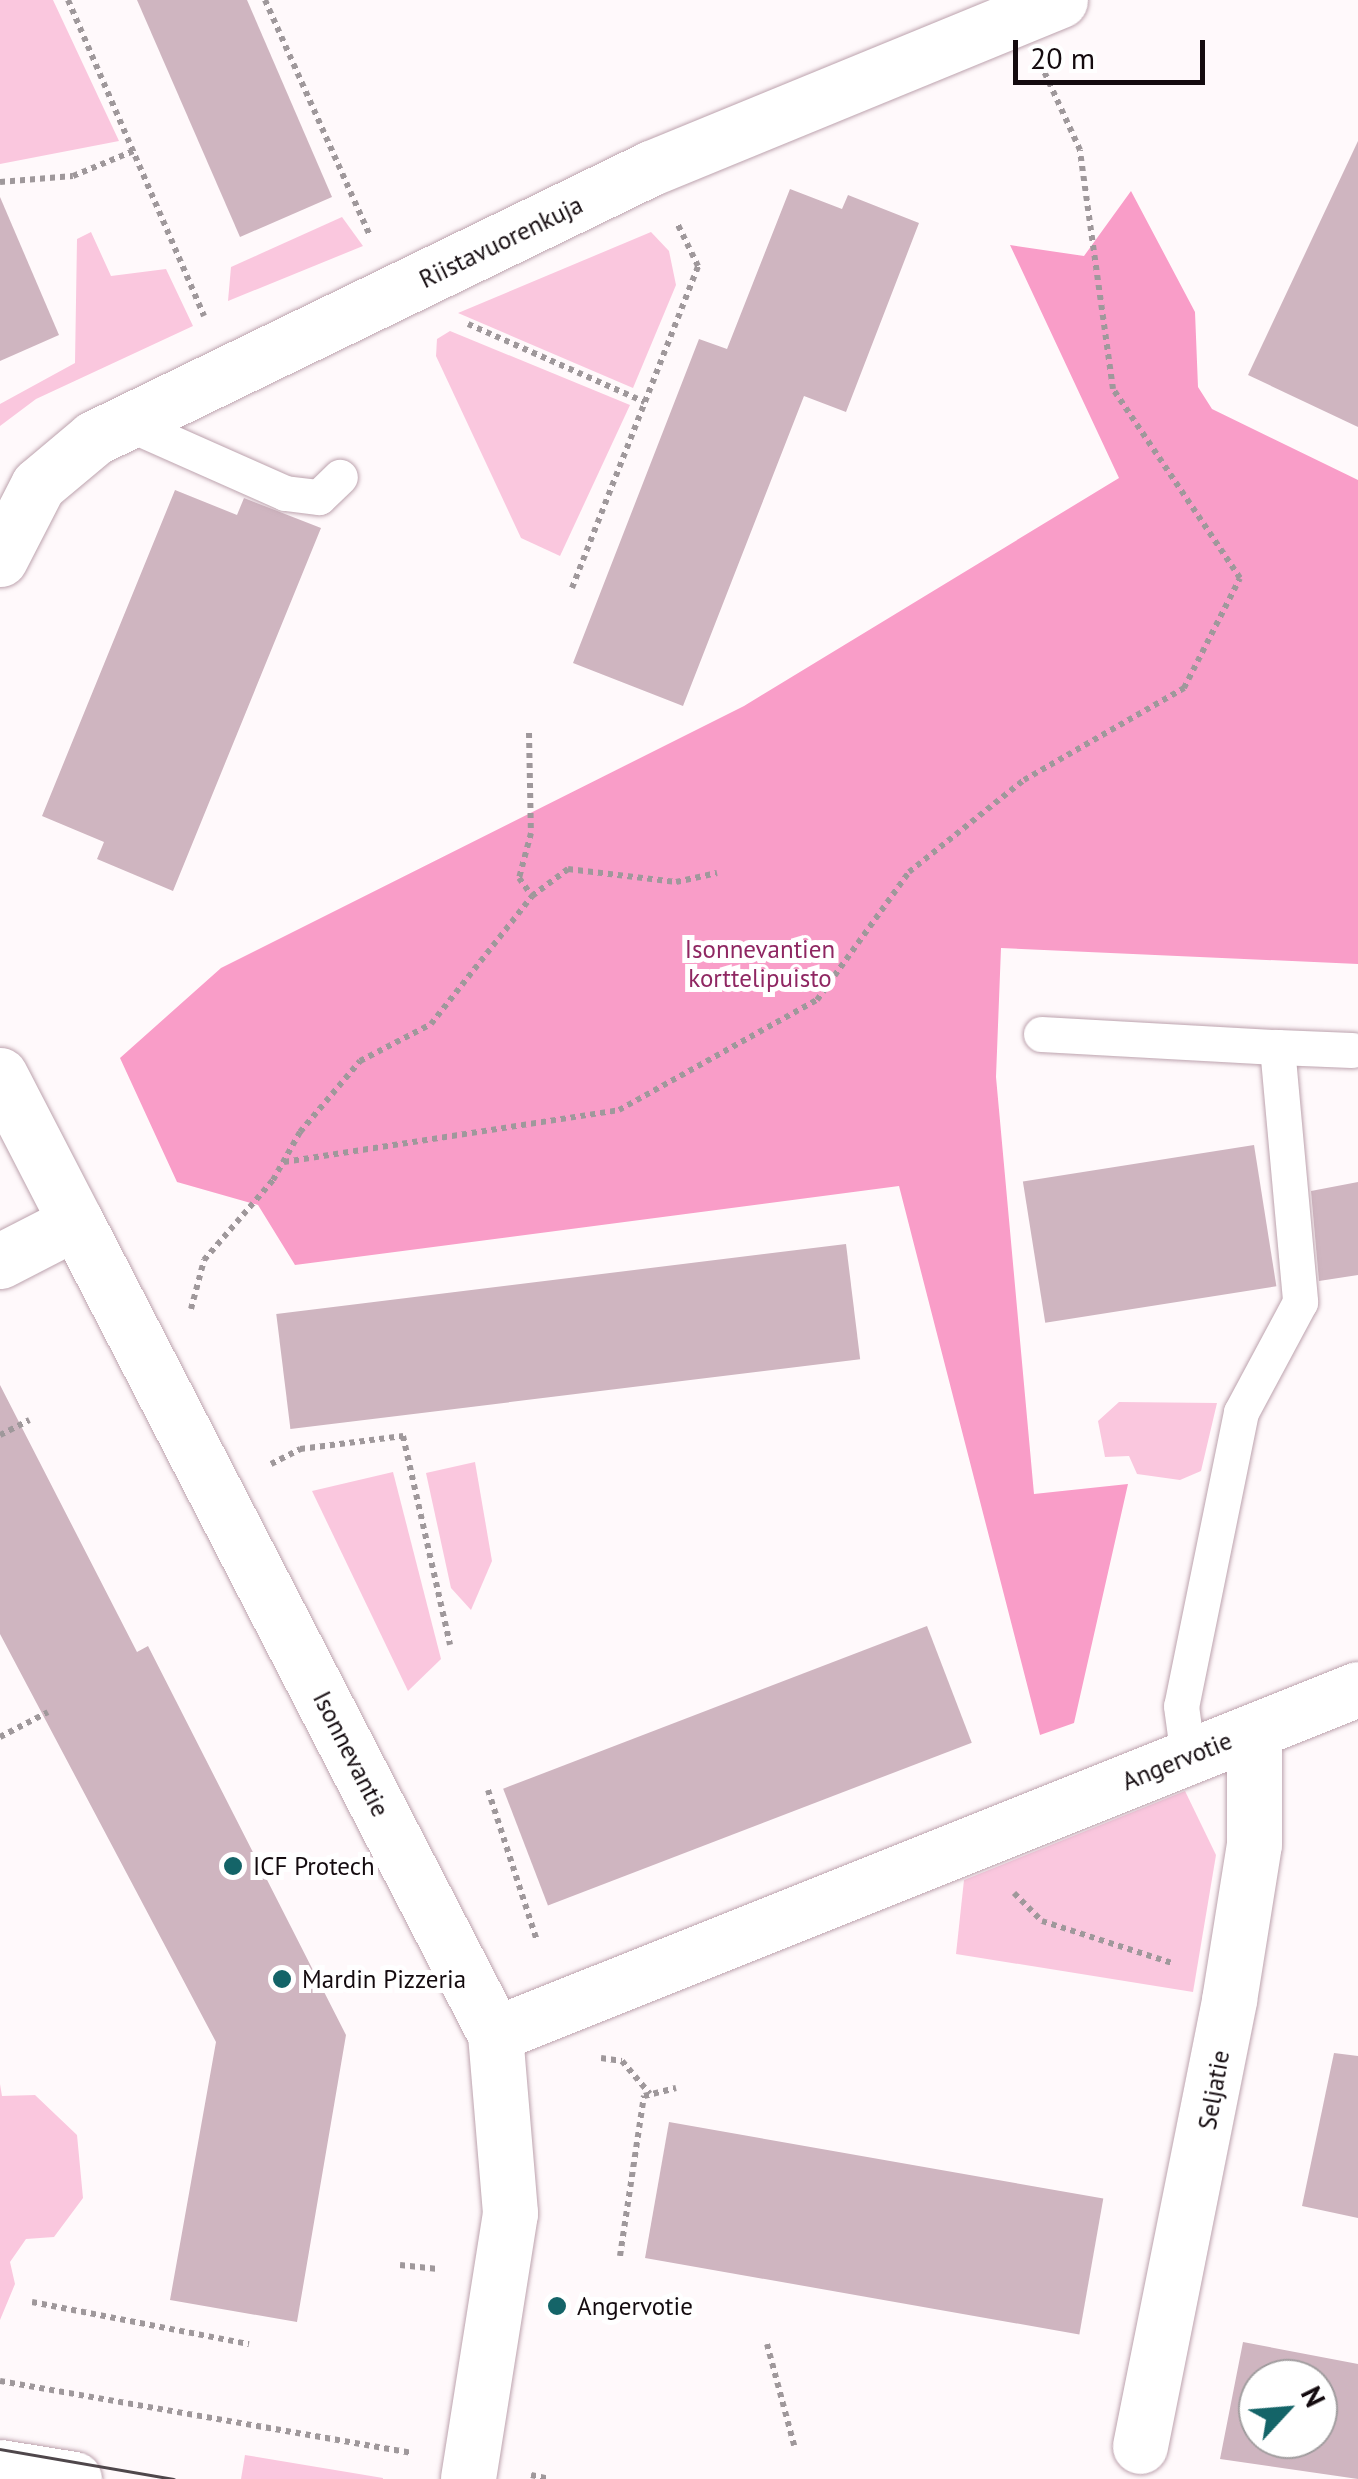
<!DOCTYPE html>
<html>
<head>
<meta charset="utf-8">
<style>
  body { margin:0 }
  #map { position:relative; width:1358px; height:2479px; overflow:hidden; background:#fff9fb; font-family:"PT Sans",sans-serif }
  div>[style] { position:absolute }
  .green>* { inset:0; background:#fac7de }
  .forest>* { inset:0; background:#f99dc8 }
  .building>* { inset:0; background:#cfb5c0; transform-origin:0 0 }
  .path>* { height:6px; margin-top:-3px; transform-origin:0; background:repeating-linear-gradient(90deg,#9f989b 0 5px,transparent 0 10px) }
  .roads { filter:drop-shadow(0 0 2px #bda3ae) drop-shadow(0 0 2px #bda3ae) }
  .service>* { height:35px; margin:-17.5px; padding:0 17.5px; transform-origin:17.5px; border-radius:17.5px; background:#fff }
  .minor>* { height:55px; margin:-27.5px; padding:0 27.5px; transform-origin:27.5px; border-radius:27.5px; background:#fff }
  .tertiary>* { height:55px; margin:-27.5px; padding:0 27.5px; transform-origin:27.5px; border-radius:27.5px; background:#fff }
  .tram>* { height:2.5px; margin:-1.25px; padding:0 1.25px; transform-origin:1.25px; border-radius:1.25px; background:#4f474b }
  .dots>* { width:28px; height:28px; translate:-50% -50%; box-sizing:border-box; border:5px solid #fff; border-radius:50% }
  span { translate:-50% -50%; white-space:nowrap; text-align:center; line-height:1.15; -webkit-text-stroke:10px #fff; paint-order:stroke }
  .street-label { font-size:25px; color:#140b0f }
  .park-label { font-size:25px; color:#8f2762 }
  .poi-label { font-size:25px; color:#140b0f }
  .left { translate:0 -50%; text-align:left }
  .north { position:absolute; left:1238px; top:2359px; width:100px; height:100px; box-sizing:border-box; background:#fff; border:2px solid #a19d9f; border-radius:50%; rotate:64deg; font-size:28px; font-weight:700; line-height:40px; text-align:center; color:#140b0f }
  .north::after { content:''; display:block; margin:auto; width:35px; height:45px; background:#146468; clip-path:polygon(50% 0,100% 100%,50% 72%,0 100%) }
  .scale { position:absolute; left:1013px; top:40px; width:192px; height:45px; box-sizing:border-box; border:5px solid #140b0f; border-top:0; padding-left:12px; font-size:30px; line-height:35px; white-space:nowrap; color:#140b0f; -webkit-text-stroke:8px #fff; paint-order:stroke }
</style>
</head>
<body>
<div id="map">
  <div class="green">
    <i style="clip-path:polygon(0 0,53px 0,119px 141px,0 164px)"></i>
    <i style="clip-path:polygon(342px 217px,363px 246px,228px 301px,231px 267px)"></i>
    <i style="clip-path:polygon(91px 232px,111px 276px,166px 269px,193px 326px,36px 399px,0 426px,0 404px,75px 363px,77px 239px)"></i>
    <i style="clip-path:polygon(651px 232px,669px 251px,676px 285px,633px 388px,458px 313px)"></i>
    <i style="clip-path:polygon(450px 331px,630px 405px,560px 556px,521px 538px,436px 356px,437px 339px)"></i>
    <i style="clip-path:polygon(1119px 1402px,1217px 1403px,1201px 1471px,1180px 1480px,1137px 1474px,1129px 1456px,1105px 1457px,1098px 1421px)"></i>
    <i style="clip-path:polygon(475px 1462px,492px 1561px,471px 1610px,451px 1588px,426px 1473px)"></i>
    <i style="clip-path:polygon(393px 1472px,441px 1659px,408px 1691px,312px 1491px)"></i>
    <i style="clip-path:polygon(1185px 1791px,1216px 1855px,1193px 1992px,956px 1954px,964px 1880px)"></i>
    <i style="clip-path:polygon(0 2084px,2px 2096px,35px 2095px,77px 2135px,83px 2198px,54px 2237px,26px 2239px,10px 2262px,15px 2284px,0 2320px)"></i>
    <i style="clip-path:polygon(245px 2455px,383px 2478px,383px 2479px,241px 2479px)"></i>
  </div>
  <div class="forest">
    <i style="clip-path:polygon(1131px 191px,1195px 312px,1198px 387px,1212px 409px,1358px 480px,1358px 964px,1001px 948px,996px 1077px,1034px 1494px,1128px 1484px,1074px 1723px,1040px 1735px,899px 1186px,295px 1265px,258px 1205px,177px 1182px,120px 1058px,221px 968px,744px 706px,1119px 478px,1010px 245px,1084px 256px)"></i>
  </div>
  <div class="building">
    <i style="clip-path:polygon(137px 0,247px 0,332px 197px,240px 237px)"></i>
    <i style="clip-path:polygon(1358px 141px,1358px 427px,1248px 375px)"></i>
    <i style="clip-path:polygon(790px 189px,842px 209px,848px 195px,919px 223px,846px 412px,804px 396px,683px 706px,573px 663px,699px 339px,727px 349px)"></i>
    <i style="clip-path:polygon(0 197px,59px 335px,0 361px)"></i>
    <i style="clip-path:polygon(175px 490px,237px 515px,244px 498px,321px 528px,173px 891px,97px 859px,104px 842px,42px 816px)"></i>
    <i style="left:1254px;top:1145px;width:143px;height:234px;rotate:81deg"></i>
    <i style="clip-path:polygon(1358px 1182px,1358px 1275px,1319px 1281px,1311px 1191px)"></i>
    <i style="left:846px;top:1244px;width:116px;height:574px;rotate:83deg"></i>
    <i style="clip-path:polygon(0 1385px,137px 1652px,148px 1646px,346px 2035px,297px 2322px,170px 2300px,216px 2042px,0 1634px)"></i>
    <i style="left:927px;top:1626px;width:125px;height:454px;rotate:69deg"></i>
    <i style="clip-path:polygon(1334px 2053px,1358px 2056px,1358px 2218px,1302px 2206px)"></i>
    <i style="left:669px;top:2122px;width:441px;height:138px;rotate:10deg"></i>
    <i style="clip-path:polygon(evenodd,1243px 2342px,1358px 2364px,1358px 2479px,1220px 2459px,1243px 2342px,1258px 2379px,1318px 2379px,1318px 2439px,1258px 2439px,1258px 2379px)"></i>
  </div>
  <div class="path">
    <i style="left:68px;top:0;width:344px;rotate:66.7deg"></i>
    <i style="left:265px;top:0;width:258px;rotate:66deg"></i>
    <i style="left:0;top:182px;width:73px;rotate:-4.7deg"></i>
    <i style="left:73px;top:176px;width:68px;rotate:-22.4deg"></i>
    <i style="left:468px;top:324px;width:193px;rotate:23.8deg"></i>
    <i style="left:572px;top:588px;width:346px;rotate:-68.6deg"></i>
    <i style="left:698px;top:266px;width:48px;rotate:-116deg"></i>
    <i style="left:529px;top:733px;width:100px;rotate:88.9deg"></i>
    <i style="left:531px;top:833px;width:47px;rotate:104.9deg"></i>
    <i style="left:519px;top:878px;width:22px;rotate:54deg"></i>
    <i style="left:284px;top:1162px;width:339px;rotate:-8.8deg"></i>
    <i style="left:619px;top:1110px;width:227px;rotate:-29.1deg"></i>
    <i style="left:817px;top:1000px;width:158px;rotate:-54.3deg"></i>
    <i style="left:909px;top:872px;width:147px;rotate:-38.7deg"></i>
    <i style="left:1024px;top:780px;width:185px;rotate:-29.9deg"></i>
    <i style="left:1184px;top:688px;width:123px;rotate:-63deg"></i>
    <i style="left:1240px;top:578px;width:228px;rotate:-123.9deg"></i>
    <i style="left:1113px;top:389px;width:241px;rotate:-97.9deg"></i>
    <i style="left:1080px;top:150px;width:89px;rotate:-114.6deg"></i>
    <i style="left:191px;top:1309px;width:51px;rotate:-75.1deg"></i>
    <i style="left:204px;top:1260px;width:106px;rotate:-49.2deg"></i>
    <i style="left:273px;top:1180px;width:55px;rotate:-60.6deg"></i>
    <i style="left:300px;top:1132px;width:93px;rotate:-49.8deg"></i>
    <i style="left:360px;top:1061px;width:80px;rotate:-27.5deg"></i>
    <i style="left:431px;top:1024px;width:163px;rotate:-51.7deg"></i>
    <i style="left:532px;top:896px;width:45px;rotate:-36.9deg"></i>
    <i style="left:568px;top:869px;width:109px;rotate:6.9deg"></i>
    <i style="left:676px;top:882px;width:42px;rotate:-12.4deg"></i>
    <i style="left:0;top:1435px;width:33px;rotate:-27deg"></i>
    <i style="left:271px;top:1464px;width:33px;rotate:-27deg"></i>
    <i style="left:300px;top:1449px;width:104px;rotate:-7.2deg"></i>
    <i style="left:403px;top:1436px;width:214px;rotate:77.3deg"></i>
    <i style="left:0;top:1737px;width:54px;rotate:-27.5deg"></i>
    <i style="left:488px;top:1790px;width:159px;rotate:72deg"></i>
    <i style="left:1014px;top:1893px;width:40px;rotate:45deg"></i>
    <i style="left:1042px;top:1921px;width:137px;rotate:17.9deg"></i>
    <i style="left:601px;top:2058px;width:21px;rotate:8deg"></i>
    <i style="left:622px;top:2061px;width:43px;rotate:49.7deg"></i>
    <i style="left:620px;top:2256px;width:162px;rotate:-81.5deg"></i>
    <i style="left:644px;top:2096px;width:33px;rotate:-14deg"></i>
    <i style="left:400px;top:2265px;width:38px;rotate:6deg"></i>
    <i style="left:32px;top:2302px;width:221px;rotate:11deg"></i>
    <i style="left:767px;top:2344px;width:105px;rotate:75deg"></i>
    <i style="left:0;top:2381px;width:417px;rotate:9.9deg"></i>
    <i style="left:531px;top:2475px;width:19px;rotate:12deg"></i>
  </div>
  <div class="roads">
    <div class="service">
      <i style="left:125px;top:422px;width:175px;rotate:23.9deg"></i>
      <i style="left:285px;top:493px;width:34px;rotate:7deg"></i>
      <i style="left:319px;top:497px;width:29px;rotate:-44deg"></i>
      <i style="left:1041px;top:1034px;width:236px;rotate:3.2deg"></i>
      <i style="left:1277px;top:1047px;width:256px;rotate:84.8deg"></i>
      <i style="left:1300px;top:1302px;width:125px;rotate:118.2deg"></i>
      <i style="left:1241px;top:1412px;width:300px;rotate:101.5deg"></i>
      <i style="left:1181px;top:1706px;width:51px;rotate:82.2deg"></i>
      <i style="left:1277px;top:1047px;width:75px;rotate:2.3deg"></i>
    </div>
    <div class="minor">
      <i style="left:0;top:559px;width:83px;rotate:-62.8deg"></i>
      <i style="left:38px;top:485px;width:73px;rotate:-40deg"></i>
      <i style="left:94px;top:438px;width:619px;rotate:-25.86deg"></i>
      <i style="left:651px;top:168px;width:442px;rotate:-22.3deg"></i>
      <i style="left:0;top:1075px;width:165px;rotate:62.7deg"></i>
      <i style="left:495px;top:2034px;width:929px;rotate:-21.79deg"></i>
      <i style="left:1140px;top:2446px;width:455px;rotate:-78.7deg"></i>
      <i style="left:1229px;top:2000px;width:158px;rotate:-80.9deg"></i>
      <i style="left:1254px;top:1844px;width:113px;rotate:-90deg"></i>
      <i style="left:0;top:2467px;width:75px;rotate:9.2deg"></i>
    </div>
    <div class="tertiary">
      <i style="left:0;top:1261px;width:85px;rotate:-27.2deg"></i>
      <i style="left:76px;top:1222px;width:914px;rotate:62.71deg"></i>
      <i style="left:495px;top:2034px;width:180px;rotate:85.2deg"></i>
      <i style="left:510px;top:2213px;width:269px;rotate:99deg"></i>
    </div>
  </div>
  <div class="tram">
    <i style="left:0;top:2449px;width:176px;rotate:9.8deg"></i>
  </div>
  <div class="dots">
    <i style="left:233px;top:1866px;background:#146468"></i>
    <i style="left:282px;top:1979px;background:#146468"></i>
    <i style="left:557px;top:2306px;background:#146468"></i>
  </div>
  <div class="street-label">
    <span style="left:501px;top:242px;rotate:-26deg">Riistavuorenkuja</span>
    <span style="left:351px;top:1754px;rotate:63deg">Isonnevantie</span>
    <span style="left:1177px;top:1761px;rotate:-22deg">Angervotie</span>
    <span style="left:1214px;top:2090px;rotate:-80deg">Seljatie</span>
  </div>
  <div class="park-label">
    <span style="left:760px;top:964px">Isonnevantien<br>korttelipuisto</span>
  </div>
  <div class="poi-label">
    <span class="left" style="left:253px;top:1866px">ICF Protech</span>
    <span class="left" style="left:302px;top:1979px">Mardin Pizzeria</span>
    <span class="left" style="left:577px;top:2306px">Angervotie</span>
  </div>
  <div class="north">N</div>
  <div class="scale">20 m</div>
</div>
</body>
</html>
